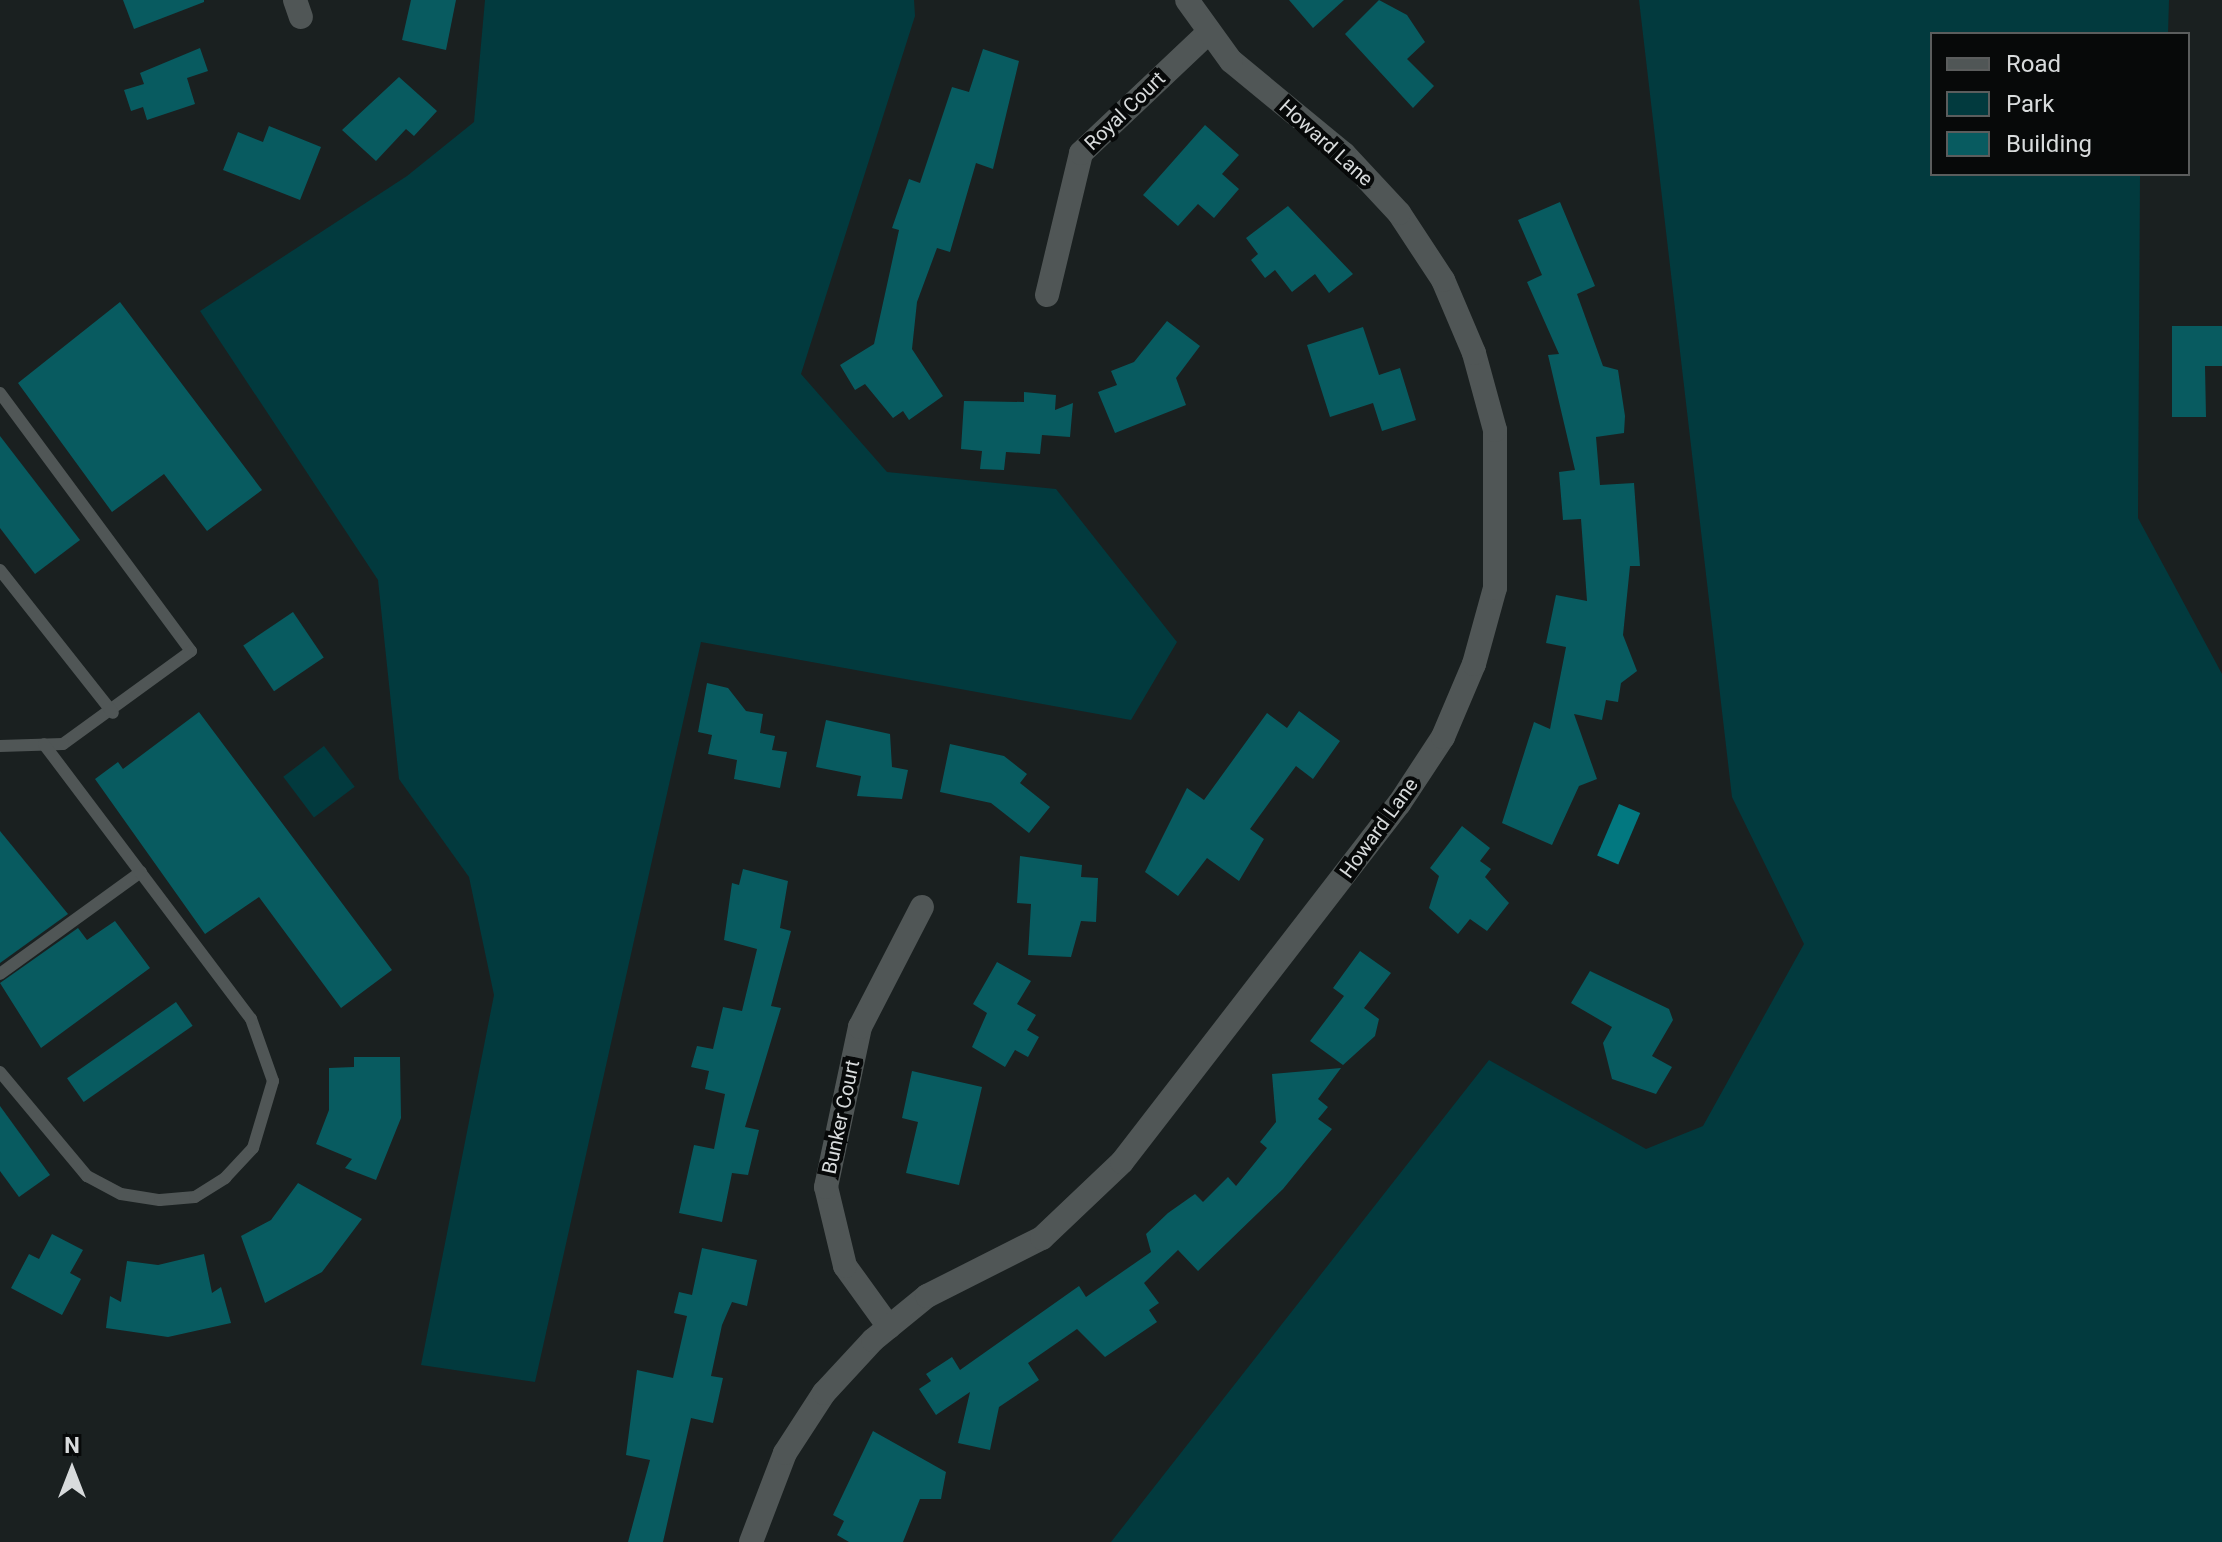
<!DOCTYPE html>
<html>
<head>
<meta charset="utf-8">
<style>
  body { margin:0 }
  #map { position:relative; width:2222px; height:1542px; overflow:hidden; background:#1a2020; font-family:Roboto,sans-serif }
  div>[style] { position:absolute }
  .green>* { inset:0; background:#023a3e; transform-origin:0 0 }
  .water>* { inset:0; background:#027880; transform-origin:0 0 }
  .building>* { inset:0; background:#085b60; transform-origin:0 0 }
  .lane>* { height:12px; margin:-6px; padding:0 6px; transform-origin:6px; border-radius:6px; background:#505656 }
  .street>* { height:24px; margin:-12px; padding:0 12px; transform-origin:12px; border-radius:12px; background:#505656 }
  span { translate:-50% -50%; white-space:nowrap; text-align:center; line-height:1.15; -webkit-text-stroke:8px #070909; paint-order:stroke }
  .street-label { font-size:20px; color:#d8dbdc }
  .legend { position:absolute; left:1930px; top:32px; width:260px; height:144px; box-sizing:border-box; background:#070909; border:2px solid #5b5d5d; margin:0; padding:10px 14px; list-style:none; font-size:24px; color:#d8dbdc }
  .legend li { display:flex; align-items:center; gap:16px; height:40px }
  .legend b { width:40px; border:2px solid #5b5d5d }
  .north { position:absolute; left:32px; top:1430px; width:80px; height:80px; -webkit-text-stroke:6px #070909; paint-order:stroke; rotate:0deg; font-size:22px; font-weight:700; line-height:32px; text-align:center; color:#d8dbdc }
  .north::after { content:''; display:block; margin:auto; width:28px; height:36px; background:#d8dbdc; clip-path:polygon(50% 0,100% 100%,50% 72%,0 100%) }
</style>
</head>
<body>
<div id="map">
  <div class="green">
    <i style="clip-path:polygon(485px 0,914px 0,915px 16px,801px 374px,887px 472px,1056px 489px,1177px 642px,1131px 720px,701px 642px,535px 1382px,421px 1365px,494px 995px,469px 877px,399px 779px,378px 580px,200px 311px,407px 176px,474px 122px)"></i>
    <i style="clip-path:polygon(1639px 0,2169px 0,2168px 34px,1932px 34px,1932px 174px,2140px 174px,2138px 518px,2222px 674px,2222px 1542px,1111px 1542px,1489px 1060px,1646px 1149px,1703px 1126px,1804px 944px,1732px 797px)"></i>
    <i style="left:324px;top:746px;width:51px;height:51px;rotate:53deg"></i>
  </div>
  <div class="water">
    <i style="left:1619px;top:804px;width:23px;height:56px;rotate:23deg"></i>
  </div>
  <div class="building">
    <i style="clip-path:polygon(123px 0,204px 0,204px 2px,134px 29px)"></i>
    <i style="clip-path:polygon(411px 0,456px 0,446px 50px,402px 40px)"></i>
    <i style="clip-path:polygon(1289px 0,1344px 0,1313px 28px)"></i>
    <i style="clip-path:polygon(1379px 0,1407px 15px,1425px 42px,1407px 59px,1434px 86px,1413px 108px,1345px 34px)"></i>
    <i style="clip-path:polygon(200px 48px,208px 71px,187px 78px,195px 104px,147px 120px,143px 107px,131px 111px,124px 90px,144px 84px,140px 73px)"></i>
    <i style="clip-path:polygon(983px 49px,1019px 61px,993px 169px,976px 163px,950px 252px,937px 248px,917px 302px,912px 349px,943px 396px,909px 420px,903px 411px,893px 418px,865px 384px,855px 390px,840px 365px,874px 344px,899px 230px,892px 228px,909px 179px,920px 183px,952px 87px,969px 92px)"></i>
    <i style="clip-path:polygon(399px 77px,437px 111px,414px 136px,406px 129px,376px 161px,342px 130px)"></i>
    <i style="clip-path:polygon(1205px 125px,1239px 155px,1222px 174px,1239px 189px,1214px 218px,1198px 204px,1178px 226px,1143px 195px)"></i>
    <i style="clip-path:polygon(269px 126px,321px 147px,300px 200px,223px 170px,238px 132px,263px 142px)"></i>
    <i style="clip-path:polygon(1560px 202px,1595px 286px,1577px 294px,1603px 366px,1618px 370px,1625px 416px,1624px 433px,1596px 437px,1600px 485px,1634px 483px,1640px 566px,1630px 566px,1623px 635px,1637px 671px,1621px 683px,1618px 702px,1606px 700px,1602px 720px,1574px 714px,1597px 779px,1579px 786px,1552px 845px,1502px 823px,1534px 722px,1550px 729px,1566px 647px,1546px 643px,1556px 595px,1587px 601px,1581px 519px,1563px 520px,1559px 472px,1575px 470px,1548px 355px,1559px 354px,1527px 282px,1542px 275px,1518px 220px)"></i>
    <i style="clip-path:polygon(1288px 206px,1353px 274px,1329px 293px,1315px 274px,1292px 292px,1275px 270px,1265px 278px,1251px 260px,1258px 254px,1246px 238px)"></i>
    <i style="clip-path:polygon(120px 302px,262px 490px,207px 531px,164px 474px,112px 512px,18px 383px)"></i>
    <i style="clip-path:polygon(1167px 321px,1200px 346px,1176px 378px,1186px 405px,1115px 433px,1098px 392px,1117px 385px,1111px 371px,1134px 362px)"></i>
    <i style="clip-path:polygon(2172px 326px,2222px 326px,2222px 366px,2205px 366px,2206px 417px,2172px 417px)"></i>
    <i style="clip-path:polygon(1363px 327px,1379px 375px,1400px 368px,1416px 420px,1382px 431px,1373px 403px,1330px 417px,1307px 345px)"></i>
    <i style="clip-path:polygon(1024px 392px,1056px 395px,1055px 410px,1073px 403px,1070px 437px,1042px 435px,1040px 454px,1006px 452px,1004px 470px,980px 469px,982px 451px,961px 449px,964px 401px,1024px 402px)"></i>
    <i style="clip-path:polygon(0 436px,80px 540px,35px 574px,0 528px)"></i>
    <i style="left:293px;top:612px;width:55px;height:60px;rotate:56deg"></i>
    <i style="clip-path:polygon(707px 683px,728px 688px,746px 711px,763px 714px,760px 733px,775px 736px,772px 750px,787px 752px,780px 788px,734px 779px,737px 760px,708px 754px,712px 735px,698px 732px)"></i>
    <i style="clip-path:polygon(1299px 711px,1340px 741px,1313px 779px,1296px 766px,1250px 829px,1264px 839px,1239px 881px,1207px 858px,1178px 896px,1145px 872px,1187px 788px,1204px 800px,1267px 713px,1287px 728px)"></i>
    <i style="clip-path:polygon(199px 712px,392px 970px,341px 1008px,259px 897px,205px 934px,95px 779px,118px 762px,123px 769px)"></i>
    <i style="clip-path:polygon(826px 720px,890px 734px,892px 767px,908px 770px,902px 799px,857px 796px,861px 776px,816px 767px)"></i>
    <i style="clip-path:polygon(950px 744px,1004px 756px,1027px 774px,1020px 783px,1050px 807px,1029px 833px,991px 803px,940px 792px)"></i>
    <i style="clip-path:polygon(1462px 826px,1490px 848px,1480px 861px,1491px 869px,1485px 877px,1509px 903px,1487px 931px,1470px 919px,1458px 934px,1429px 908px,1439px 876px,1430px 868px)"></i>
    <i style="clip-path:polygon(0 831px,68px 914px,0 963px)"></i>
    <i style="clip-path:polygon(1020px 856px,1082px 865px,1081px 877px,1098px 878px,1096px 922px,1081px 921px,1071px 957px,1028px 955px,1031px 904px,1017px 903px)"></i>
    <i style="clip-path:polygon(743px 869px,788px 881px,780px 928px,791px 931px,771px 1006px,781px 1008px,745px 1127px,759px 1130px,748px 1175px,732px 1173px,722px 1222px,679px 1213px,694px 1145px,714px 1149px,725px 1094px,705px 1089px,709px 1071px,691px 1067px,697px 1046px,713px 1049px,723px 1007px,742px 1011px,757px 949px,724px 940px,732px 883px,739px 885px)"></i>
    <i style="clip-path:polygon(115px 921px,150px 968px,41px 1048px,0 983px,78px 928px,87px 940px)"></i>
    <i style="clip-path:polygon(1360px 951px,1391px 973px,1364px 1008px,1379px 1019px,1375px 1036px,1343px 1065px,1310px 1041px,1344px 996px,1333px 988px)"></i>
    <i style="clip-path:polygon(997px 962px,1031px 981px,1017px 1004px,1036px 1015px,1027px 1030px,1039px 1037px,1028px 1057px,1015px 1050px,1005px 1067px,972px 1047px,987px 1013px,973px 1004px)"></i>
    <i style="clip-path:polygon(1590px 971px,1669px 1009px,1673px 1020px,1652px 1056px,1672px 1067px,1656px 1094px,1612px 1079px,1603px 1043px,1612px 1027px,1571px 1003px)"></i>
    <i style="left:176px;top:1002px;width:29px;height:133px;rotate:55deg"></i>
    <i style="clip-path:polygon(354px 1057px,400px 1057px,401px 1118px,376px 1180px,345px 1168px,352px 1159px,316px 1144px,329px 1110px,329px 1068px,354px 1067px)"></i>
    <i style="clip-path:polygon(1341px 1068px,1318px 1099px,1328px 1107px,1318px 1119px,1332px 1129px,1283px 1189px,1198px 1271px,1178px 1250px,1144px 1283px,1159px 1303px,1149px 1310px,1157px 1322px,1105px 1357px,1077px 1329px,1028px 1363px,1039px 1380px,999px 1407px,990px 1450px,958px 1443px,970px 1392px,936px 1415px,919px 1389px,931px 1381px,926px 1374px,952px 1357px,960px 1370px,1079px 1286px,1086px 1297px,1151px 1252px,1146px 1234px,1168px 1213px,1195px 1194px,1203px 1202px,1228px 1177px,1236px 1186px,1267px 1148px,1260px 1142px,1276px 1122px,1272px 1074px)"></i>
    <i style="clip-path:polygon(912px 1071px,982px 1087px,959px 1185px,906px 1173px,918px 1122px,902px 1118px)"></i>
    <i style="clip-path:polygon(0 1106px,50px 1175px,19px 1197px,0 1171px)"></i>
    <i style="clip-path:polygon(298px 1183px,362px 1219px,322px 1272px,265px 1303px,241px 1236px,271px 1220px)"></i>
    <i style="clip-path:polygon(52px 1234px,83px 1250px,70px 1273px,81px 1279px,62px 1315px,11px 1288px,29px 1254px,39px 1259px)"></i>
    <i style="clip-path:polygon(702px 1248px,757px 1260px,747px 1306px,732px 1302px,722px 1325px,711px 1376px,723px 1378px,713px 1423px,691px 1418px,663px 1542px,628px 1542px,650px 1460px,626px 1455px,637px 1370px,673px 1378px,687px 1316px,674px 1313px,679px 1292px,692px 1295px)"></i>
    <i style="clip-path:polygon(204px 1254px,212px 1293px,221px 1287px,231px 1323px,168px 1337px,106px 1328px,110px 1296px,121px 1302px,127px 1261px,158px 1265px)"></i>
    <i style="clip-path:polygon(873px 1431px,946px 1472px,941px 1499px,920px 1499px,903px 1542px,849px 1542px,837px 1535px,844px 1521px,833px 1515px)"></i>
  </div>
  <div class="lane">
    <i style="left:0;top:393px;width:321px;rotate:53.5deg"></i>
    <i style="left:191px;top:651px;width:158px;rotate:144deg"></i>
    <i style="left:63px;top:744px;width:63px;rotate:178.2deg"></i>
    <i style="left:0;top:570px;width:182px;rotate:51.7deg"></i>
    <i style="left:0;top:974px;width:174px;rotate:-35.9deg"></i>
    <i style="left:0;top:1072px;width:136px;rotate:50.1deg"></i>
    <i style="left:87px;top:1176px;width:38px;rotate:28deg"></i>
    <i style="left:121px;top:1194px;width:39px;rotate:9deg"></i>
    <i style="left:160px;top:1200px;width:35px;rotate:-5deg"></i>
    <i style="left:195px;top:1197px;width:36px;rotate:-32deg"></i>
    <i style="left:225px;top:1178px;width:41px;rotate:-47deg"></i>
    <i style="left:253px;top:1148px;width:70px;rotate:-73.4deg"></i>
    <i style="left:273px;top:1081px;width:66px;rotate:-109.5deg"></i>
    <i style="left:251px;top:1019px;width:344px;rotate:-127deg"></i>
  </div>
  <div class="street">
    <i style="left:295px;top:0;width:18px;rotate:71deg"></i>
    <i style="left:1047px;top:295px;width:146px;rotate:-76.5deg"></i>
    <i style="left:1081px;top:153px;width:173px;rotate:-43.4deg"></i>
    <i style="left:889px;top:1327px;width:75px;rotate:-125.8deg"></i>
    <i style="left:845px;top:1266px;width:81px;rotate:-103.5deg"></i>
    <i style="left:826px;top:1187px;width:164px;rotate:-78deg"></i>
    <i style="left:860px;top:1027px;width:135px;rotate:-62.7deg"></i>
    <i style="left:751px;top:1542px;width:95px;rotate:-69.1deg"></i>
    <i style="left:785px;top:1453px;width:72px;rotate:-57deg"></i>
    <i style="left:824px;top:1393px;width:72px;rotate:-47.2deg"></i>
    <i style="left:873px;top:1340px;width:70px;rotate:-39.2deg"></i>
    <i style="left:927px;top:1296px;width:129px;rotate:-26.8deg"></i>
    <i style="left:1042px;top:1238px;width:110px;rotate:-43.5deg"></i>
    <i style="left:1122px;top:1162px;width:453px;rotate:-52.3deg"></i>
    <i style="left:1399px;top:804px;width:80px;rotate:-56.7deg"></i>
    <i style="left:1443px;top:737px;width:79px;rotate:-67deg"></i>
    <i style="left:1474px;top:664px;width:79px;rotate:-74.6deg"></i>
    <i style="left:1495px;top:588px;width:158px;rotate:-90deg"></i>
    <i style="left:1495px;top:430px;width:80px;rotate:-105.3deg"></i>
    <i style="left:1474px;top:353px;width:79px;rotate:-113deg"></i>
    <i style="left:1443px;top:280px;width:80px;rotate:-123.3deg"></i>
    <i style="left:1399px;top:213px;width:81px;rotate:-133deg"></i>
    <i style="left:1344px;top:154px;width:146px;rotate:-140.5deg"></i>
    <i style="left:1231px;top:61px;width:75px;rotate:-125.8deg"></i>
  </div>
  <div class="street-label">
    <span style="left:1125px;top:111px;rotate:-44deg">Royal Court</span>
    <span style="left:1326px;top:143px;rotate:42deg">Howard Lane</span>
    <span style="left:1379px;top:828px;rotate:-54deg">Howard Lane</span>
    <span style="left:841px;top:1117px;rotate:-78deg">Bunker Court</span>
  </div>
  <ul class="legend">
  <li><b style="height:10px;background:#505656"></b>Road</li>
  <li><b style="height:22px;background:#023a3e"></b>Park</li>
  <li><b style="height:22px;background:#085b60"></b>Building</li>
  </ul>
  <div class="north">N</div>
</div>
</body>
</html>
